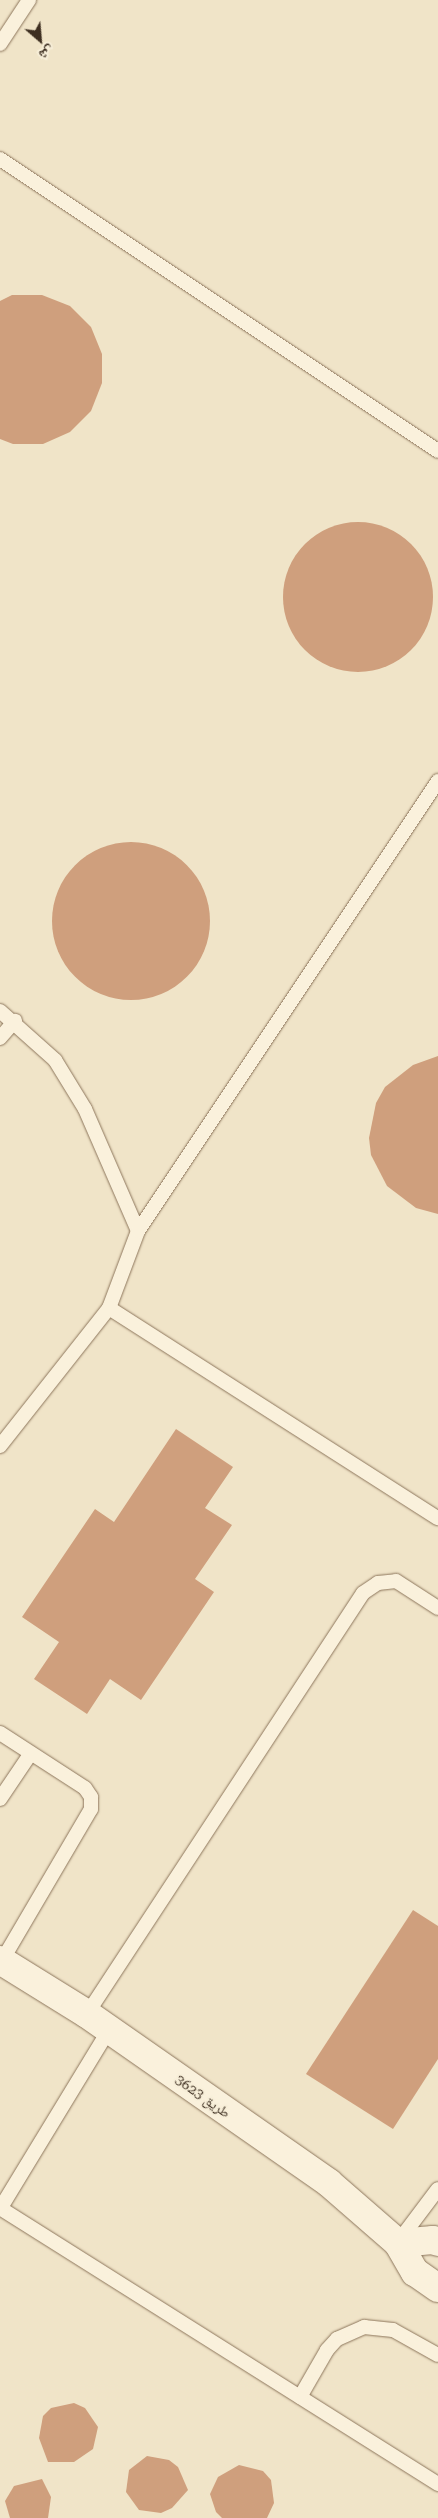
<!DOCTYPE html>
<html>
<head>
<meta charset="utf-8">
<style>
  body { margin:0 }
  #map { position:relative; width:438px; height:2518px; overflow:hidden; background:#f0e4c8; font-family:"Roboto Serif","Noto Naskh Arabic",serif }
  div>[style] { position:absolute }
  .building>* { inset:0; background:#cf9f7d }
  .round { border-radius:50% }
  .roads { filter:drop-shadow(0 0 1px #8d765c) drop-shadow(0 0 1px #8d765c) }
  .service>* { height:14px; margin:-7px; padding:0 7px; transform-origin:7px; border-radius:7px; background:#faf1dc }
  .minor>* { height:28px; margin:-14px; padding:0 14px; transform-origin:14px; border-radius:14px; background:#faf1dc }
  span { translate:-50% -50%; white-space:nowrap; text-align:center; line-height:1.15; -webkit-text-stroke:4px #f7eed8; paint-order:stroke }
  .street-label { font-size:14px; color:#3d2e20 }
  .north { position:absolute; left:15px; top:15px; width:50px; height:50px; -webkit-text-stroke:4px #f7eed8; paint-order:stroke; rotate:153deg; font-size:14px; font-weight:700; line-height:20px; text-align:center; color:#3d2e20 }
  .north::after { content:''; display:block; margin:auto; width:18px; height:22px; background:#3d2e20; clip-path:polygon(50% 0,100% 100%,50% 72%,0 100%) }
</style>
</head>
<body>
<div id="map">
  <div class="building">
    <i style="clip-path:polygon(12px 295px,42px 295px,70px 306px,91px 327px,102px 354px,102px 383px,91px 411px,70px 432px,43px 444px,13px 444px,0 439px,0 301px)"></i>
    <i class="round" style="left:283px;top:522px;width:150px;height:150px"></i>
    <i class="round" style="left:52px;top:842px;width:158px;height:158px"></i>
    <i style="clip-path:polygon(438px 1056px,438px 1214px,416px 1208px,387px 1186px,371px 1155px,369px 1138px,376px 1103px,385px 1087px,413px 1065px)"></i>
    <i style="clip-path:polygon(176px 1429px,233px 1467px,205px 1508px,232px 1525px,195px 1579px,214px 1592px,141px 1700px,110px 1679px,87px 1714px,34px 1679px,59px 1642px,22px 1617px,95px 1509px,114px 1522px)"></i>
    <i style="clip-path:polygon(413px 1910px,438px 1926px,438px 2059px,393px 2129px,306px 2074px)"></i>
    <i style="clip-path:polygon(74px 2403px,85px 2408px,98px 2427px,93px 2449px,74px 2462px,48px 2462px,39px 2438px,43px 2416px,51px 2408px)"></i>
    <i style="clip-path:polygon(147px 2456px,169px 2460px,178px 2467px,188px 2490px,172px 2508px,161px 2513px,139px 2510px,126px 2492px,129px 2470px)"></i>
    <i style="clip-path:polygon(239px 2465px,263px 2471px,271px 2480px,274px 2503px,267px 2518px,222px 2518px,216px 2512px,210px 2494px,218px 2477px)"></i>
    <i style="clip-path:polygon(42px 2479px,51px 2497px,48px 2518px,10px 2518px,5px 2501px,14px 2486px)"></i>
  </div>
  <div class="roads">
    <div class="service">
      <i style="left:0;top:44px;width:53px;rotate:-56.6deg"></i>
      <i style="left:0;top:159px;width:526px;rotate:33.69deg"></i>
      <i style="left:0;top:1011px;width:74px;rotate:41.7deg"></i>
      <i style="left:55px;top:1060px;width:57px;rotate:58.5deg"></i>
      <i style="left:85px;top:1109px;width:133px;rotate:66.5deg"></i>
      <i style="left:138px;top:1231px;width:82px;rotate:110.6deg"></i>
      <i style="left:109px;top:1308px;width:176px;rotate:128.3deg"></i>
      <i style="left:0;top:1038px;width:23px;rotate:-49deg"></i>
      <i style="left:138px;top:1231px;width:541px;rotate:-56.31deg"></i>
      <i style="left:109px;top:1308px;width:390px;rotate:32.6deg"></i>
      <i style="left:0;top:1733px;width:101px;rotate:32.9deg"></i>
      <i style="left:85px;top:1788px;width:11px;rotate:56deg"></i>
      <i style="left:91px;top:1797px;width:12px;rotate:90deg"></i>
      <i style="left:91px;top:1809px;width:176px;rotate:120.4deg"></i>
      <i style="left:0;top:1799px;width:55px;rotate:-56deg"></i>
      <i style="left:87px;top:2014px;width:503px;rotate:-56.75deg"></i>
      <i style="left:363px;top:1593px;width:18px;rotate:-34deg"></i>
      <i style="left:378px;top:1583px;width:18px;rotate:-6deg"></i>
      <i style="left:396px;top:1581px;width:50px;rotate:32.7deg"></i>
      <i style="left:0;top:2208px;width:518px;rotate:32.22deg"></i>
      <i style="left:0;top:2209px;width:210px;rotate:-58.7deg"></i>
      <i style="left:398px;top:2242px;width:66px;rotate:-53deg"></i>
      <i style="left:300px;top:2397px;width:54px;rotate:-60.1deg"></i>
      <i style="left:327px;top:2350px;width:15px;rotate:-48deg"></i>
      <i style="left:337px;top:2339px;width:30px;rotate:-24deg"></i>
      <i style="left:364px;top:2327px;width:29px;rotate:6deg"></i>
      <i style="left:393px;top:2330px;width:51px;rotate:29.1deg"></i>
    </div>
    <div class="minor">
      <i style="left:0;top:1960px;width:102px;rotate:31.8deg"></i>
      <i style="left:87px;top:2014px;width:295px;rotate:34.9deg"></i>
      <i style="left:329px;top:2183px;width:91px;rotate:41deg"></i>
      <i style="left:398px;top:2243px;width:34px;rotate:60deg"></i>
      <i style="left:415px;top:2272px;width:28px;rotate:35deg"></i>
      <i style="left:398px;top:2243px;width:35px;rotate:-5deg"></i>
      <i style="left:433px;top:2240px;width:5px;rotate:22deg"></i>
    </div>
  </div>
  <div class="street-label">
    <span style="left:203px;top:2096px;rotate:35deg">طريق 3623</span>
  </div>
  <div class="north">ش</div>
</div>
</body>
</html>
